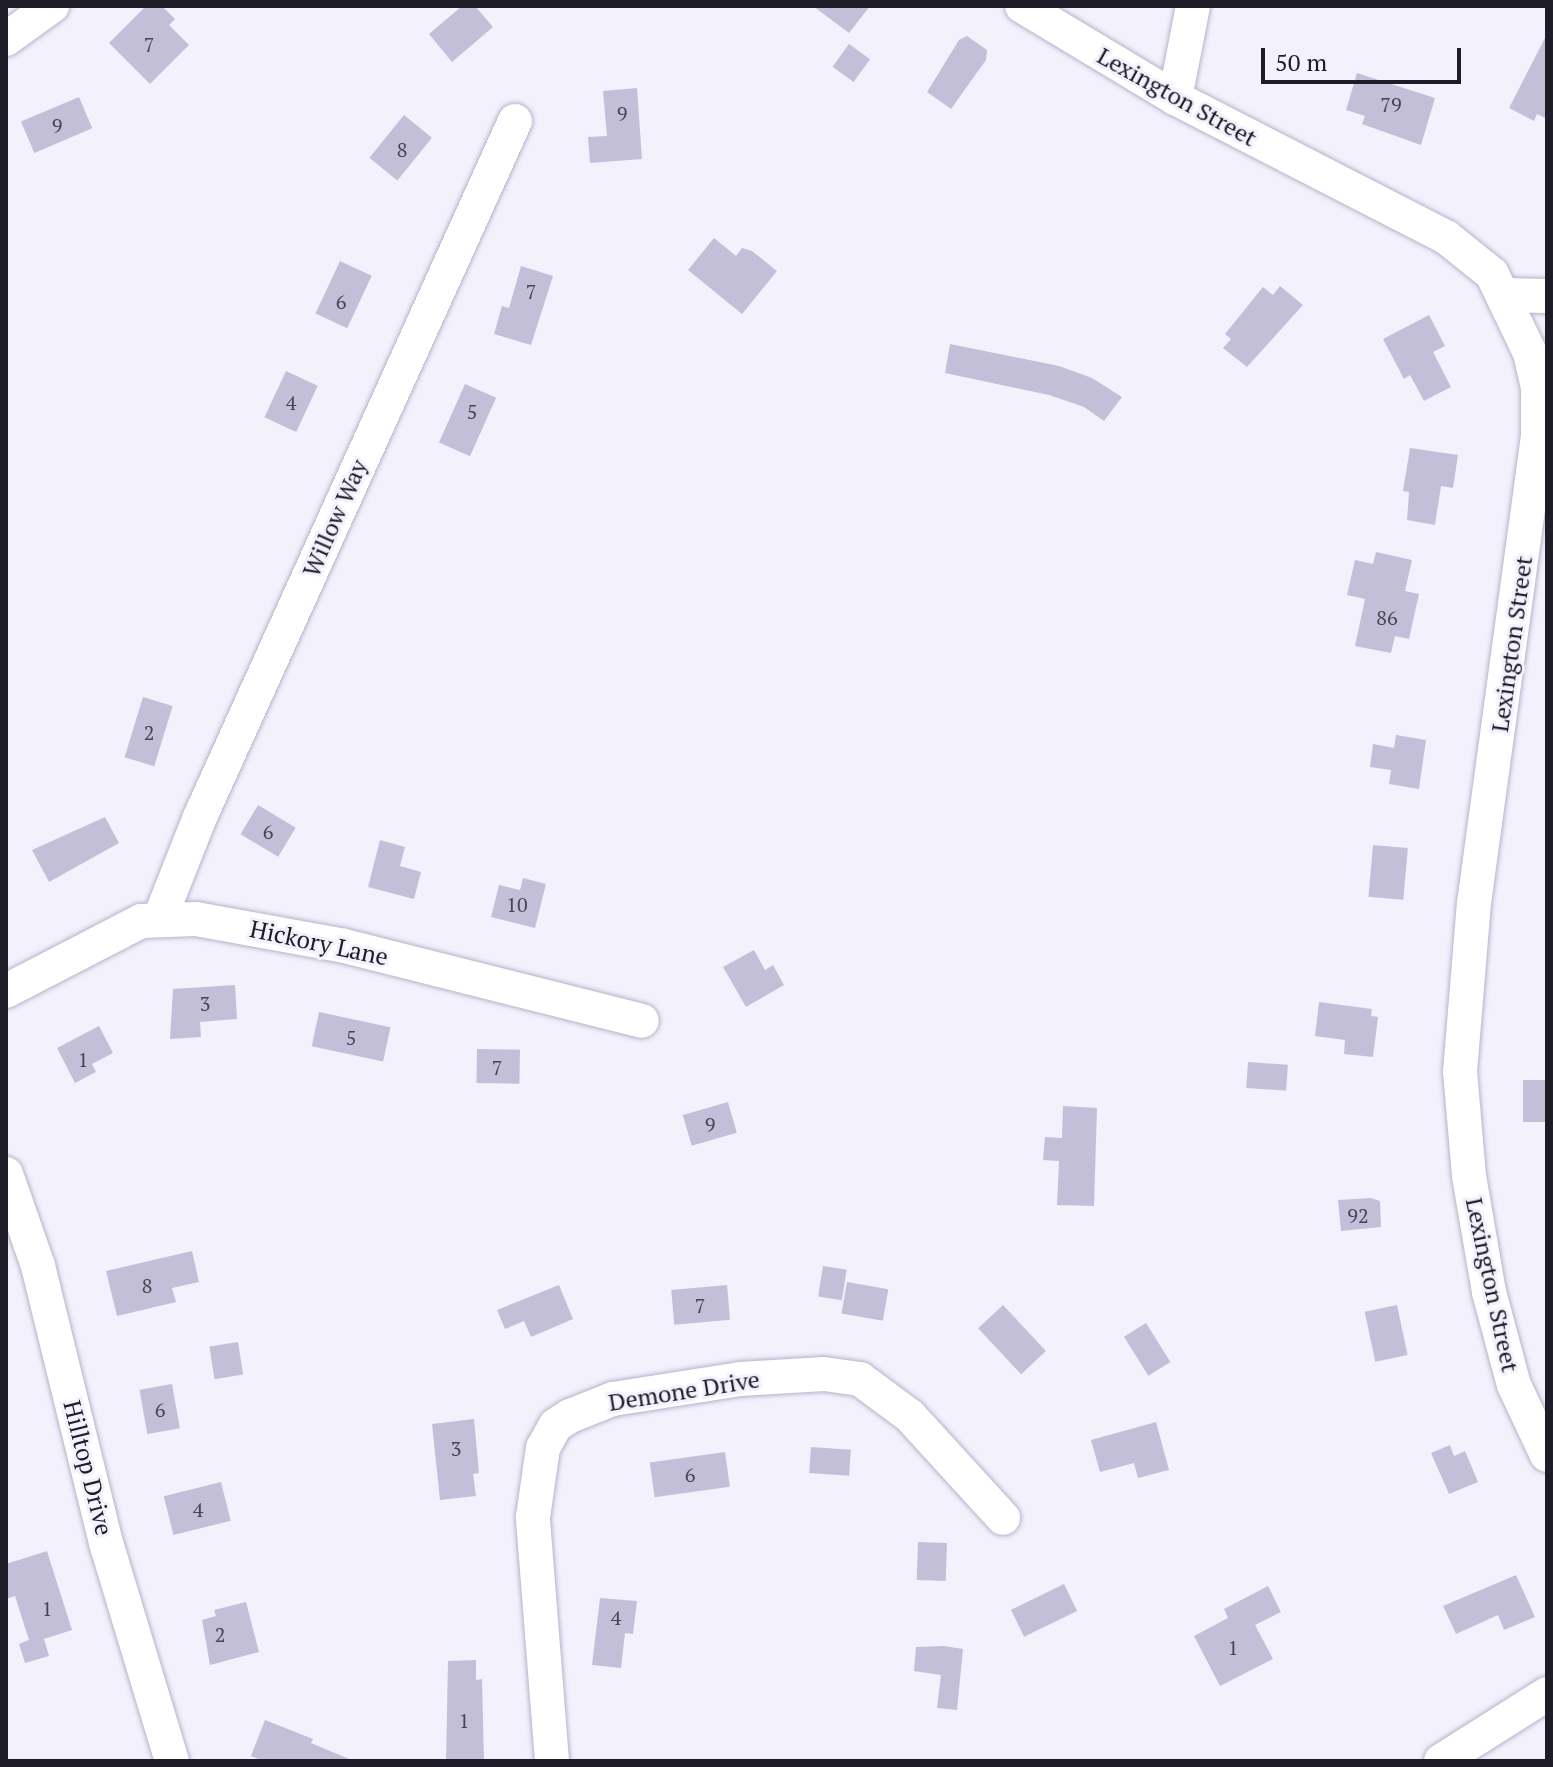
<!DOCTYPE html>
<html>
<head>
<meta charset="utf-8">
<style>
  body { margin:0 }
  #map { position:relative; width:1553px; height:1767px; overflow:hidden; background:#f3f1fc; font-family:"PT Serif",serif }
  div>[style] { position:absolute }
  .building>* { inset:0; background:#c4bfd9; transform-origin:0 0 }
  .roads { filter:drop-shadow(0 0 2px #b7b2cb) drop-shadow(0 0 2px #b7b2cb) }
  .minor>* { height:34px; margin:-17px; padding:0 17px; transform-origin:17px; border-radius:17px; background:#fff }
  span { translate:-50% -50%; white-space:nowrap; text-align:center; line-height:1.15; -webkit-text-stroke:6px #f3f1fc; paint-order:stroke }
  .number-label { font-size:20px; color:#484553 }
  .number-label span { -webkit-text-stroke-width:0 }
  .street-label { font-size:24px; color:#1e1c26 }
  .frame { position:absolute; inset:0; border:8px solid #1e1c26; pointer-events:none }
  .scale { position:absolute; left:1261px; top:48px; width:200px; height:36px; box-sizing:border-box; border:4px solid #1e1c26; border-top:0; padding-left:10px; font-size:24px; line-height:28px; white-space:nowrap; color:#1e1c26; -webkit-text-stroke:6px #f3f1fc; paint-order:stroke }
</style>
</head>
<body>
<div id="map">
  <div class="building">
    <i style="clip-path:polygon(146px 6px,162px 6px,175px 19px,169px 25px,189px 45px,150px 84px,109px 43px)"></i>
    <i style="clip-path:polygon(462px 6px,475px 6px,493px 27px,452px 62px,429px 34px)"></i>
    <i style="clip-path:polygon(813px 6px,870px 6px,849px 33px)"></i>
    <i style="clip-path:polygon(1547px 34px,1547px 119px,1537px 114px,1534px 121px,1509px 108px)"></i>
    <i style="clip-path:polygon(967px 36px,987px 50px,986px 60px,951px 109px,927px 92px,959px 40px)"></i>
    <i style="left:849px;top:44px;width:26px;height:28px;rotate:36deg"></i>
    <i style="clip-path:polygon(1357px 73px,1435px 98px,1421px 145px,1362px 124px,1365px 116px,1346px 110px)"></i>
    <i style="clip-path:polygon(637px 88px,642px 159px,590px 163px,588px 137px,607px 136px,603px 91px)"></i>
    <i style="left:79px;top:97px;width:34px;height:63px;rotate:67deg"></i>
    <i style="left:404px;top:115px;width:36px;height:55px;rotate:39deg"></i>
    <i style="clip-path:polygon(714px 238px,736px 256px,742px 248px,752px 251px,777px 271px,742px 314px,688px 270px)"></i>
    <i style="left:340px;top:261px;width:35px;height:58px;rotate:25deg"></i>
    <i style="clip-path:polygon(521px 266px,553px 276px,531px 345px,494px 334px,502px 306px,509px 308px)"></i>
    <i style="clip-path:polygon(1280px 286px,1303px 305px,1247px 367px,1223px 348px,1231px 339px,1225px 334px,1263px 287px,1273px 295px)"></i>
    <i style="clip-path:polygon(1429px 315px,1445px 346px,1433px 352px,1451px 387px,1424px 401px,1410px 375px,1404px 379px,1383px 339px)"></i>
    <i style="clip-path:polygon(950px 344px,1059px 366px,1092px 378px,1122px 397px,1104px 421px,1084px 407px,1049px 395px,945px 373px)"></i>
    <i style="left:286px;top:371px;width:35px;height:51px;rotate:25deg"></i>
    <i style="left:465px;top:384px;width:34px;height:64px;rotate:24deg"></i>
    <i style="clip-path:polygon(1410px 448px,1458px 455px,1453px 488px,1441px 486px,1435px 525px,1407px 520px,1409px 492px,1403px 491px)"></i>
    <i style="clip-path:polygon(1376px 552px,1412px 560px,1405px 591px,1419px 594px,1409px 639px,1395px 636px,1391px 653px,1355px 646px,1365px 599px,1347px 595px,1355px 560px,1373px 564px)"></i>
    <i style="left:143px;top:697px;width:31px;height:63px;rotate:17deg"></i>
    <i style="clip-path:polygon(1396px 735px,1426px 740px,1419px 789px,1389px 784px,1391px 770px,1370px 767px,1373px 744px,1394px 748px)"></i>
    <i style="left:258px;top:805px;width:44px;height:34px;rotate:31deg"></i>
    <i style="clip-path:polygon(105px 817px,119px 843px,49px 882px,32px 850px)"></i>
    <i style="clip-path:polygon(380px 840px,405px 847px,400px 866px,421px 872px,414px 899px,368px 887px)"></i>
    <i style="left:1373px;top:845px;width:35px;height:52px;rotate:5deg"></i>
    <i style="clip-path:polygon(523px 878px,546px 884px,535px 928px,491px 917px,499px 885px,520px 890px)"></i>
    <i style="clip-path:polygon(754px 950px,765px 970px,773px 965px,784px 985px,746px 1007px,723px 967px)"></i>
    <i style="clip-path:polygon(235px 985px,237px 1019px,200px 1022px,201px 1037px,170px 1039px,173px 989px)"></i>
    <i style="clip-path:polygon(1319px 1002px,1372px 1009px,1371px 1016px,1378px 1017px,1373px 1057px,1344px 1054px,1345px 1040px,1315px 1036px)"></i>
    <i style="left:319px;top:1012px;width:73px;height:35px;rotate:12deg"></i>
    <i style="clip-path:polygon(99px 1026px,113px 1053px,92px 1064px,96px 1072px,75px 1083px,57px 1048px)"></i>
    <i style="left:477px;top:1049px;width:43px;height:34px;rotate:1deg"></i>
    <i style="left:1248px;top:1062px;width:40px;height:26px;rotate:4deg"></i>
    <i style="left:1547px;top:1080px;width:42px;height:24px;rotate:90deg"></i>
    <i style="left:728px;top:1102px;width:32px;height:47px;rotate:74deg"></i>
    <i style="clip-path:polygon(1063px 1106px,1097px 1108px,1094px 1206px,1057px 1205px,1059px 1161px,1043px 1160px,1045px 1137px,1062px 1138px)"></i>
    <i style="clip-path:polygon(1371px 1198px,1380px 1201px,1381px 1227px,1341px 1231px,1338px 1200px)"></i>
    <i style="clip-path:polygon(192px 1251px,199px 1282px,172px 1288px,176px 1302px,117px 1316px,106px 1271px)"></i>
    <i style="left:823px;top:1266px;width:24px;height:31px;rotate:9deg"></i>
    <i style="left:847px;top:1282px;width:42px;height:32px;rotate:10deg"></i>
    <i style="clip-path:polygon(559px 1285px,573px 1319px,531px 1337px,524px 1321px,505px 1329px,497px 1310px)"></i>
    <i style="left:727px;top:1285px;width:35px;height:56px;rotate:85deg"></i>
    <i style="left:1003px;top:1305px;width:63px;height:34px;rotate:47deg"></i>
    <i style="left:1397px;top:1305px;width:51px;height:33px;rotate:78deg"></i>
    <i style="left:1146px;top:1323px;width:46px;height:26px;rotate:58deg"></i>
    <i style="left:238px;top:1342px;width:33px;height:29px;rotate:81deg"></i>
    <i style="left:172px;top:1384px;width:45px;height:33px;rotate:80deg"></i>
    <i style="clip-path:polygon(474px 1419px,479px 1473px,473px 1474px,476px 1496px,440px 1500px,432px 1424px)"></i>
    <i style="clip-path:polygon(1156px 1422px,1169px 1470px,1138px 1478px,1134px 1463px,1100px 1472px,1091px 1440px)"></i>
    <i style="clip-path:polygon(1450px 1445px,1454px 1456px,1465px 1451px,1478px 1482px,1449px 1494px,1431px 1453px)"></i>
    <i style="left:811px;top:1447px;width:40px;height:26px;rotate:4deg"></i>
    <i style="left:725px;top:1452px;width:35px;height:76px;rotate:82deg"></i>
    <i style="left:221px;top:1482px;width:40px;height:59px;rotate:76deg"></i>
    <i style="left:918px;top:1542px;width:29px;height:38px;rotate:2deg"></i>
    <i style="clip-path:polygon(47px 1551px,72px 1630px,44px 1639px,49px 1656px,25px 1663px,19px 1644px,29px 1640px,15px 1596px,6px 1599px,6px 1564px)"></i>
    <i style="clip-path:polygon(1516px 1575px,1535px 1617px,1504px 1630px,1498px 1615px,1456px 1634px,1443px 1606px)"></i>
    <i style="left:1064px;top:1584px;width:30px;height:59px;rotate:64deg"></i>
    <i style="clip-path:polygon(1268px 1586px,1281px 1612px,1255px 1625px,1273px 1659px,1220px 1686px,1194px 1636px,1228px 1618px,1224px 1609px)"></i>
    <i style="clip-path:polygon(600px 1598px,637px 1601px,633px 1634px,625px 1633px,621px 1668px,592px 1665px)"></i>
    <i style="clip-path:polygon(246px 1602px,259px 1652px,210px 1665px,202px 1620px,216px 1616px,214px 1610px)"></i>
    <i style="clip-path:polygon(944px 1646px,963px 1649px,957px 1710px,937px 1708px,941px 1675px,914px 1671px,916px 1647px)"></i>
    <i style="clip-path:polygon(476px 1660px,476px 1680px,482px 1679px,484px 1761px,446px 1761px,448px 1661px)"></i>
    <i style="clip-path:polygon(265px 1720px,313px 1739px,311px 1743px,354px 1761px,264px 1761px,251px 1756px)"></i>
  </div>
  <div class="roads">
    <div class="minor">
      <i style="left:1022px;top:6px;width:179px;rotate:31deg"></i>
      <i style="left:1175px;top:98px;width:305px;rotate:27.2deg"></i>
      <i style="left:1446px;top:237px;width:59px;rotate:38.8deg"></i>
      <i style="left:1492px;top:274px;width:88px;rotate:64.3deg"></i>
      <i style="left:1530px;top:353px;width:35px;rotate:77deg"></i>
      <i style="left:1538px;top:387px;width:49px;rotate:90deg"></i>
      <i style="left:1538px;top:436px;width:470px;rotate:97.8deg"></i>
      <i style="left:1474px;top:902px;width:170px;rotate:94.7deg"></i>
      <i style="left:1460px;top:1071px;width:105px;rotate:85.1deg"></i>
      <i style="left:1469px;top:1176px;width:118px;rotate:80.2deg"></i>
      <i style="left:1489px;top:1292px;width:96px;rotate:75deg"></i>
      <i style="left:1514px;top:1385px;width:77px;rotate:64.8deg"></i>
      <i style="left:6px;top:39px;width:57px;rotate:-35.7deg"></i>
      <i style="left:1175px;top:98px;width:94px;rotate:-78.9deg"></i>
      <i style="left:1503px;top:295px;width:44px;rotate:1.3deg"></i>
      <i style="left:160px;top:918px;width:109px;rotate:-68.4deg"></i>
      <i style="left:200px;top:817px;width:764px;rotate:-65.65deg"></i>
      <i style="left:6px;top:991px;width:152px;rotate:-27.4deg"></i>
      <i style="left:141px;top:921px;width:55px;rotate:-2.1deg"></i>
      <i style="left:196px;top:919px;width:150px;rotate:10.3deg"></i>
      <i style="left:344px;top:946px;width:307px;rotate:14.1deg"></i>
      <i style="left:6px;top:1174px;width:97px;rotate:70.8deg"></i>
      <i style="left:38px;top:1266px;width:288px;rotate:76.2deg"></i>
      <i style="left:107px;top:1546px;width:225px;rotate:73.2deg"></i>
      <i style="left:552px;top:1761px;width:245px;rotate:-94.5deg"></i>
      <i style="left:533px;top:1517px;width:70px;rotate:-81.8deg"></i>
      <i style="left:543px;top:1448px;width:26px;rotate:-61deg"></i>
      <i style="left:556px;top:1425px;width:17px;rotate:-33deg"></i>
      <i style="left:570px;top:1416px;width:46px;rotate:-21.6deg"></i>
      <i style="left:613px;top:1399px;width:129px;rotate:-8.9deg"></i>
      <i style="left:740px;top:1379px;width:84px;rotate:-3.4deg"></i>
      <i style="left:824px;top:1374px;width:36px;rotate:8deg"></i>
      <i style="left:860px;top:1379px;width:62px;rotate:36.5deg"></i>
      <i style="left:910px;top:1416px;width:138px;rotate:47.6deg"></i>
      <i style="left:1441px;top:1761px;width:125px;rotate:-32.3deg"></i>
    </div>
  </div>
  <div class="number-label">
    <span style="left:149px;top:44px">7</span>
    <span style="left:1391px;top:104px">79</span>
    <span style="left:622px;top:113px">9</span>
    <span style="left:57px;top:125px">9</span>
    <span style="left:402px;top:149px">8</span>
    <span style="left:531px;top:291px">7</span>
    <span style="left:341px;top:301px">6</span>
    <span style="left:291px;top:402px">4</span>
    <span style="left:472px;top:411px">5</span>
    <span style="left:1387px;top:617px">86</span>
    <span style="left:149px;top:732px">2</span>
    <span style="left:268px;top:831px">6</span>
    <span style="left:517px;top:904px">10</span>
    <span style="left:205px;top:1003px">3</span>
    <span style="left:351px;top:1037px">5</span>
    <span style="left:83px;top:1059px">1</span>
    <span style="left:497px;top:1067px">7</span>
    <span style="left:710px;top:1124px">9</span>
    <span style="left:1358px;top:1215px">92</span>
    <span style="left:147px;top:1285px">8</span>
    <span style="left:700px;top:1305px">7</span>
    <span style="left:160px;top:1409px">6</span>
    <span style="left:456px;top:1448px">3</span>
    <span style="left:690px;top:1474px">6</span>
    <span style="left:198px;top:1509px">4</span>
    <span style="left:47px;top:1608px">1</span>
    <span style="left:616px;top:1617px">4</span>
    <span style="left:220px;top:1634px">2</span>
    <span style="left:1233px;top:1647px">1</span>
    <span style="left:464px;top:1720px">1</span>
  </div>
  <div class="street-label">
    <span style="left:1177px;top:97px;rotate:29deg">Lexington Street</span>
    <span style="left:335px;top:518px;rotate:-66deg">Willow Way</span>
    <span style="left:1512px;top:644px;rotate:-82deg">Lexington Street</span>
    <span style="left:319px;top:943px;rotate:12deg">Hickory Lane</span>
    <span style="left:1492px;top:1285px;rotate:78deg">Lexington Street</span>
    <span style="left:684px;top:1391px;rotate:-9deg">Demone Drive</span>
    <span style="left:88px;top:1468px;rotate:76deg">Hilltop Drive</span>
  </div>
  <div class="frame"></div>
  <div class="scale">50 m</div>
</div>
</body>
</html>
